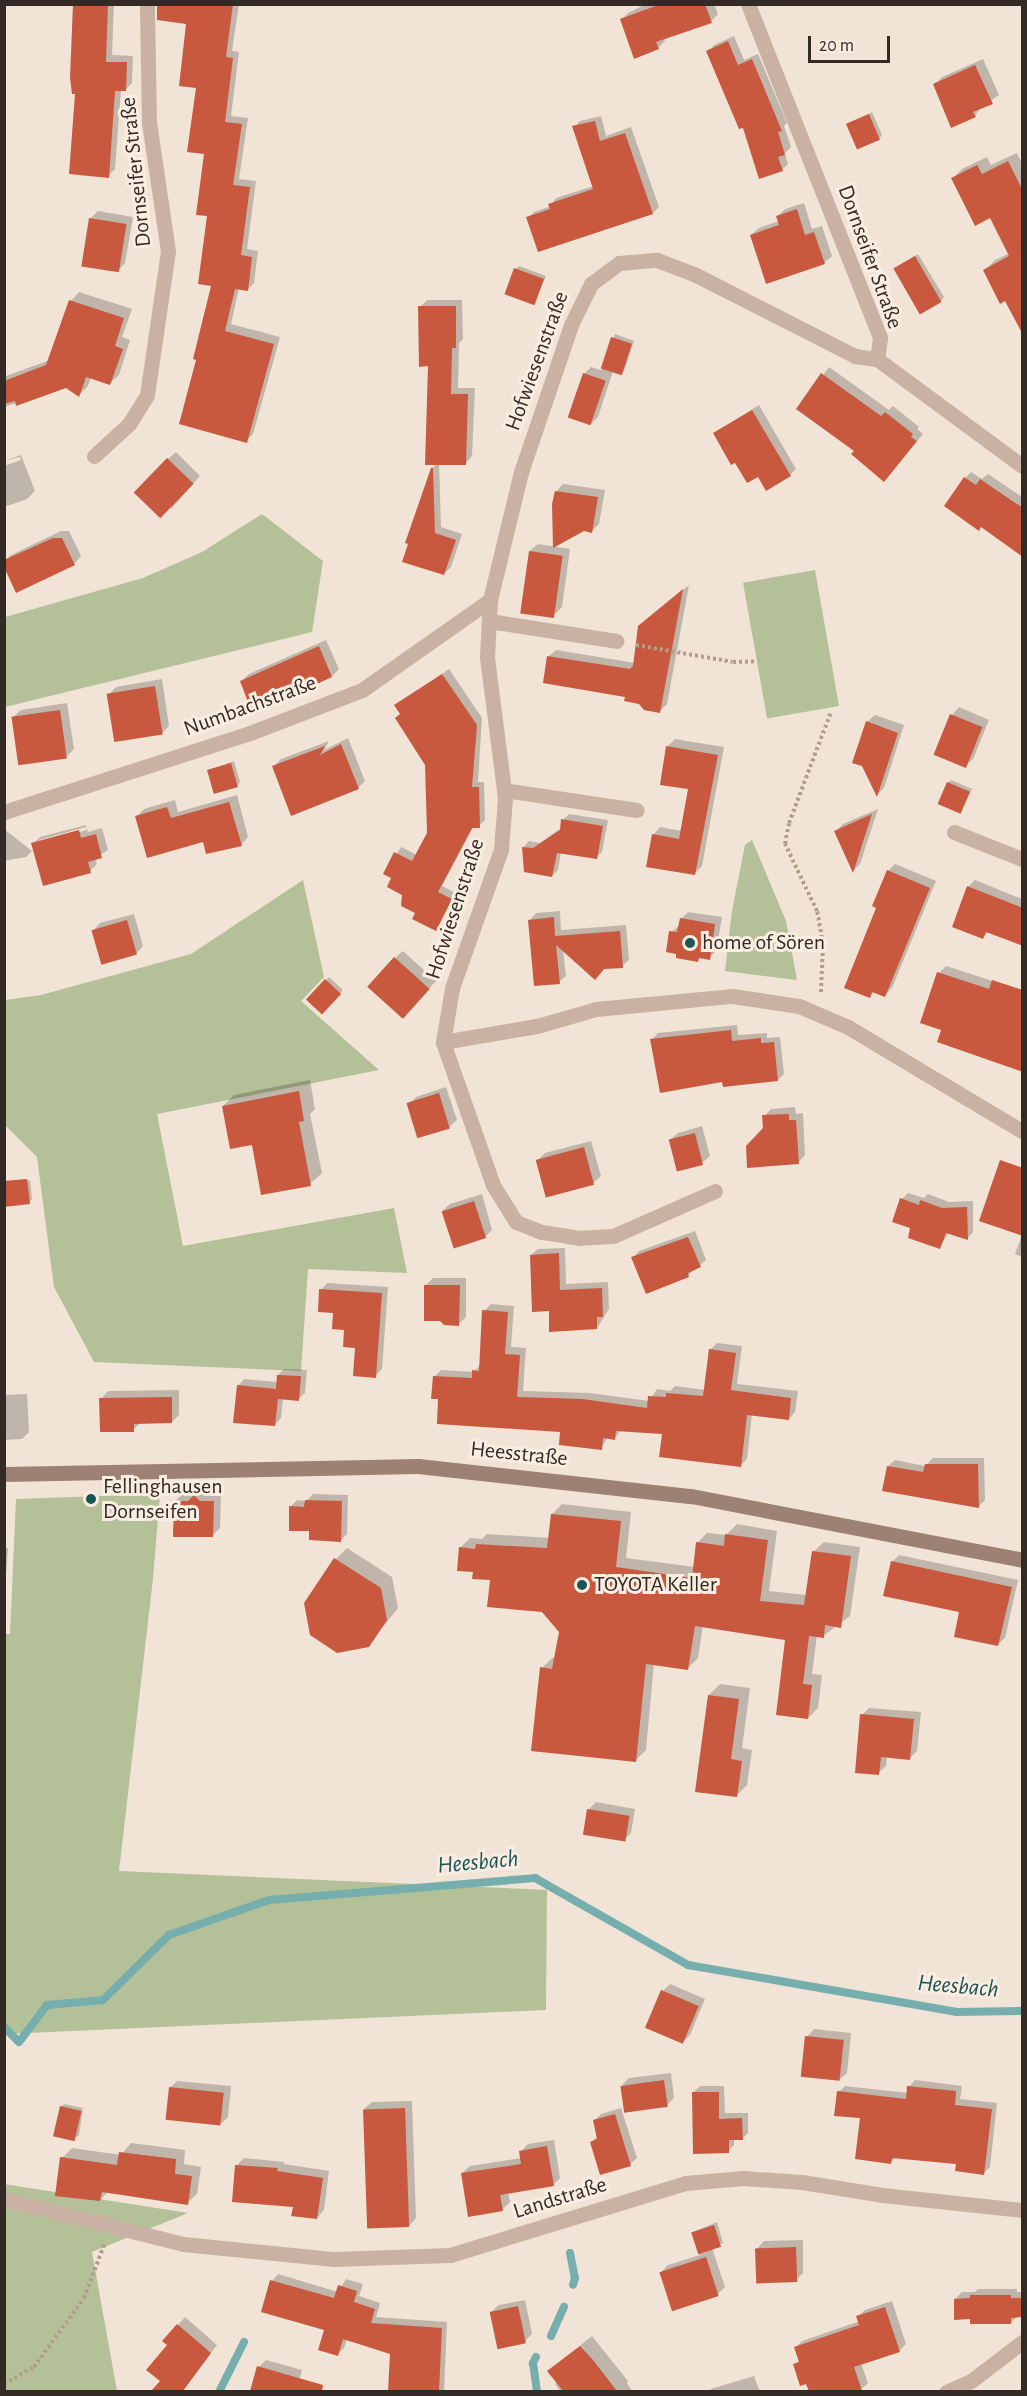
<!DOCTYPE html>
<html>
<head>
<meta charset="utf-8">
<style>
  body { margin:0 }
  #map { position:relative; width:1027px; height:2396px; overflow:hidden; background:#f1e3d6; font-family:"Alegreya Sans",sans-serif }
  div>[style] { position:absolute }
  .green>* { inset:0; background:#b4c097; transform-origin:0 0 }
  .shadow>* { inset:0; background:#0003; transform-origin:0 0 }
  .stream>* { height:8px; margin:-4px; padding:0 4px; transform-origin:4px; border-radius:4px; background:#75aead }
  .building>* { inset:0; background:#c8583e; transform-origin:0 0 }
  .path>* { height:4px; margin-top:-2px; transform-origin:0; background:repeating-linear-gradient(90deg,#b49c8d 0 3px,transparent 0 6px) }
  .minor>* { height:15px; margin:-7.5px; padding:0 7.5px; transform-origin:7.5px; border-radius:7.5px; background:#c9b2a3 }
  .secondary>* { height:15px; margin:-7.5px; padding:0 7.5px; transform-origin:7.5px; border-radius:7.5px; background:#9c8174 }
  .dots>* { width:16px; height:16px; translate:-50% -50%; box-sizing:border-box; border:3px solid #f9ede2; border-radius:50% }
  span { translate:-50% -50%; white-space:nowrap; text-align:center; line-height:1.15; -webkit-text-stroke:6px #f9ede2; paint-order:stroke }
  .street-label { font-size:22px; color:#332925 }
  .poi-label { font-size:22px; color:#332925 }
  .left { translate:0 -50%; text-align:left }
  .water-label { font-size:24px; color:#1a5455; font-style:italic }
  .frame { position:absolute; inset:0; border:6px solid #332925; pointer-events:none }
  .scale { position:absolute; left:808px; top:36px; width:82px; height:27px; box-sizing:border-box; border:3px solid #332925; border-top:0; padding-left:8px; font-size:18px; line-height:21px; white-space:nowrap; color:#332925; -webkit-text-stroke:4px #f9ede2; paint-order:stroke }
</style>
</head>
<body>
<div id="map">
  <div class="green">
    <i style="clip-path:polygon(262px 514px,323px 561px,312px 632px,5px 707px,5px 617px,143px 578px,202px 552px)"></i>
    <i style="left:815px;top:570px;width:138px;height:73px;rotate:80deg"></i>
    <i style="clip-path:polygon(752px 840px,786px 921px,797px 980px,725px 971px,732px 911px,745px 845px)"></i>
    <i style="clip-path:polygon(303px 880px,324px 977px,301px 1001px,379px 1070px,157px 1114px,183px 1246px,394px 1208px,407px 1273px,308px 1269px,301px 1371px,94px 1362px,54px 1287px,37px 1157px,5px 1125px,5px 1000px,41px 995px,191px 954px)"></i>
    <i style="clip-path:polygon(160px 1494px,153px 1579px,119px 1871px,547px 1890px,546px 2010px,5px 2034px,4px 1634px,10px 1634px,16px 1499px)"></i>
    <i style="clip-path:polygon(4px 2184px,188px 2213px,92px 2252px,117px 2391px,5px 2391px)"></i>
  </div>
  <div class="shadow">
    <i style="clip-path:polygon(73px 4px,114px 4px,112px 55px,133px 56px,132px 83px,125px 90px,121px 90px,115px 169px,108px 176px,72px 78px)"></i>
    <i style="clip-path:polygon(185px 4px,239px 4px,232px 51px,239px 52px,231px 116px,248px 118px,239px 179px,256px 181px,247px 249px,258px 251px,254px 283px,247px 290px,239px 288px,231px 324px,280px 337px,253px 434px,246px 441px,198px 359px,213px 285px,205px 153px)"></i>
    <i style="clip-path:polygon(646px 4px,714px 4px,718px 14px,711px 21px,664px 38px,665px 41px,658px 48px,621px 20px,628px 13px)"></i>
    <i style="clip-path:polygon(734px 36px,744px 60px,758px 54px,787px 123px,784px 126px,791px 147px,785px 153px,788px 164px,782px 170px,743px 126px,708px 51px,714px 45px)"></i>
    <i style="clip-path:polygon(983px 59px,999px 95px,981px 107px,975px 116px,935px 84px,942px 77px)"></i>
    <i style="clip-path:polygon(872px 112px,882px 135px,879px 139px,848px 124px)"></i>
    <i style="clip-path:polygon(601px 116px,606px 136px,631px 127px,659px 207px,653px 213px,528px 218px,534px 212px,551px 206px,556px 198px,594px 186px,574px 127px,580px 121px)"></i>
    <i style="clip-path:polygon(1017px 153px,1022px 164px,1022px 309px,985px 270px,995px 260px,1010px 253px,991px 216px,953px 178px,962px 169px,987px 157px,991px 165px)"></i>
    <i style="clip-path:polygon(804px 203px,812px 229px,822px 226px,832px 256px,824px 263px,751px 235px,759px 228px,779px 221px,778px 216px,785px 209px)"></i>
    <i style="clip-path:polygon(98px 211px,133px 217px,125px 263px,118px 271px,91px 218px)"></i>
    <i style="clip-path:polygon(918px 254px,944px 297px,941px 301px,894px 268px)"></i>
    <i style="clip-path:polygon(519px 266px,546px 276px,534px 303px,516px 269px)"></i>
    <i style="clip-path:polygon(79px 292px,132px 309px,122px 337px,130px 340px,119px 375px,110px 383px,91px 377px,88px 386px,79px 395px,66px 386px,4px 407px,4px 372px,6px 376px,50px 360px,71px 301px)"></i>
    <i style="clip-path:polygon(427px 300px,462px 300px,463px 339px,459px 343px,458px 388px,475px 388px,472px 456px,466px 463px,439px 463px,441px 527px,462px 534px,451px 567px,444px 574px,404px 561px,432px 469px,437px 463px,430px 365px,420px 307px)"></i>
    <i style="clip-path:polygon(615px 334px,634px 341px,624px 371px,621px 374px,613px 371px,598px 417px,591px 424px,584px 374px,591px 367px,601px 370px)"></i>
    <i style="clip-path:polygon(829px 367px,889px 410px,893px 406px,919px 427px,917px 429px,923px 434px,891px 473px,798px 408px)"></i>
    <i style="clip-path:polygon(759px 405px,796px 469px,790px 475px,758px 475px,735px 461px,715px 433px)"></i>
    <i style="clip-path:polygon(176px 452px,200px 476px,171px 509px,168px 459px)"></i>
    <i style="clip-path:polygon(21px 455px,35px 491px,27px 499px,4px 507px,4px 466px,21px 460px,20px 457px,4px 461px)"></i>
    <i style="clip-path:polygon(971px 472px,982px 479px,988px 474px,1022px 497px,1022px 556px,965px 478px)"></i>
    <i style="clip-path:polygon(563px 484px,605px 490px,599px 524px,592px 531px,584px 530px,556px 492px)"></i>
    <i style="clip-path:polygon(61px 531px,69px 531px,81px 556px,74px 564px,4px 561px,11px 555px)"></i>
    <i style="clip-path:polygon(538px 544px,570px 549px,562px 607px,555px 614px,530px 551px)"></i>
    <i style="clip-path:polygon(689px 585px,667px 704px,660px 711px,548px 657px,556px 650px,635px 663px,647px 619px)"></i>
    <i style="clip-path:polygon(326px 640px,339px 669px,332px 676px,242px 681px,249px 674px)"></i>
    <i style="clip-path:polygon(449px 669px,482px 718px,478px 782px,484px 782px,485px 820px,479px 826px,474px 826px,442px 886px,456px 893px,435px 929px,417px 913px,393px 877px,385px 873px,401px 847px,417px 855px,428px 833px,426px 764px,396px 706px)"></i>
    <i style="clip-path:polygon(162px 679px,169px 726px,162px 733px,109px 694px,116px 687px)"></i>
    <i style="clip-path:polygon(67px 703px,74px 749px,67px 756px,13px 717px,21px 710px)"></i>
    <i style="clip-path:polygon(959px 707px,989px 720px,973px 759px,965px 766px,952px 715px)"></i>
    <i style="clip-path:polygon(875px 715px,904px 725px,884px 788px,878px 794px,867px 722px)"></i>
    <i style="clip-path:polygon(348px 738px,365px 781px,358px 788px,274px 766px,281px 759px,329px 741px,324px 750px)"></i>
    <i style="clip-path:polygon(675px 739px,724px 747px,702px 866px,695px 873px,653px 835px,660px 827px,682px 831px,689px 788px,668px 746px)"></i>
    <i style="clip-path:polygon(234px 761px,240px 782px,237px 786px,209px 770px)"></i>
    <i style="clip-path:polygon(951px 780px,972px 789px,960px 813px,948px 783px)"></i>
    <i style="clip-path:polygon(237px 795px,248px 837px,241px 845px,204px 840px,137px 816px,144px 809px,175px 800px,178px 812px)"></i>
    <i style="clip-path:polygon(878px 809px,860px 864px,854px 870px,836px 831px,843px 824px)"></i>
    <i style="clip-path:polygon(569px 814px,608px 820px,602px 852px,596px 858px,561px 852px,558px 870px,552px 876px,524px 847px,529px 841px,540px 843px,561px 828px,563px 820px)"></i>
    <i style="clip-path:polygon(evenodd,86px 825px,88px 832px,102px 828px,108px 850px,95px 858px,97px 864px,90px 871px,33px 844px,40px 837px,86px 825px,86px 827px,87px 830px,39px 843px,39px 840px,86px 827px)"></i>
    <i style="clip-path:polygon(4px 829px,32px 851px,26px 857px,4px 861px)"></i>
    <i style="clip-path:polygon(895px 864px,936px 881px,892px 988px,885px 995px,875px 991px,869px 997px,878px 907px,888px 871px)"></i>
    <i style="clip-path:polygon(975px 880px,1022px 899px,1022px 945px,989px 931px,982px 938px,968px 887px)"></i>
    <i style="clip-path:polygon(560px 911px,561px 930px,626px 925px,629px 960px,622px 966px,605px 968px,595px 978px,563px 950px,566px 976px,559px 982px,530px 920px,536px 913px)"></i>
    <i style="clip-path:polygon(688px 912px,722px 917px,716px 951px,709px 958px,701px 957px,698px 960px,671px 932px,680px 925px,681px 919px)"></i>
    <i style="clip-path:polygon(134px 914px,143px 946px,136px 954px,93px 931px,100px 923px)"></i>
    <i style="clip-path:polygon(403px 951px,436px 981px,409px 1010px,395px 958px)"></i>
    <i style="clip-path:polygon(946px 966px,1011px 987px,943px 1029px,939px 973px)"></i>
    <i style="left:329px;top:977px;width:19px;height:31px;rotate:43deg"></i>
    <i style="clip-path:polygon(737px 1025px,738px 1035px,767px 1033px,767px 1038px,780px 1037px,784px 1074px,778px 1080px,724px 1081px,652px 1039px,658px 1033px)"></i>
    <i style="clip-path:polygon(310px 1080px,315px 1109px,310px 1114px,322px 1173px,310px 1184px,253px 1143px,223px 1106px,234px 1095px)"></i>
    <i style="clip-path:polygon(446px 1087px,457px 1120px,449px 1127px,409px 1104px,416px 1097px)"></i>
    <i style="clip-path:polygon(795px 1107px,796px 1114px,803px 1113px,805px 1155px,798px 1163px,764px 1128px,764px 1116px,771px 1109px)"></i>
    <i style="clip-path:polygon(702px 1126px,710px 1156px,702px 1163px,670px 1140px,678px 1133px)"></i>
    <i style="clip-path:polygon(591px 1141px,601px 1176px,593px 1183px,538px 1160px,545px 1153px)"></i>
    <i style="clip-path:polygon(1022px 1176px,1022px 1257px,1015px 1254px,1022px 1235px)"></i>
    <i style="clip-path:polygon(30px 1180px,32px 1199px,29px 1202px,4px 1183px)"></i>
    <i style="clip-path:polygon(908px 1193px,924px 1198px,928px 1194px,949px 1202px,973px 1201px,973px 1232px,967px 1239px,949px 1232px,940px 1247px,902px 1199px)"></i>
    <i style="clip-path:polygon(482px 1194px,492px 1230px,485px 1237px,442px 1211px,450px 1204px)"></i>
    <i style="clip-path:polygon(695px 1231px,706px 1260px,688px 1275px,633px 1258px,639px 1251px)"></i>
    <i style="clip-path:polygon(565px 1248px,566px 1284px,608px 1282px,609px 1309px,597px 1328px,550px 1310px,531px 1255px,538px 1249px)"></i>
    <i style="clip-path:polygon(433px 1278px,466px 1278px,466px 1317px,458px 1325px,426px 1285px)"></i>
    <i style="clip-path:polygon(327px 1283px,388px 1287px,382px 1369px,375px 1376px,321px 1290px)"></i>
    <i style="clip-path:polygon(491px 1304px,514px 1306px,511px 1347px,526px 1348px,523px 1391px,590px 1393px,649px 1401px,657px 1389px,670px 1391px,675px 1386px,705px 1390px,710px 1350px,717px 1343px,742px 1346px,737px 1384px,798px 1391px,795px 1412px,789px 1419px,752px 1414px,747px 1459px,740px 1466px,663px 1432px,621px 1430px,614px 1439px,608px 1437px,601px 1448px,562px 1431px,440px 1398px,434px 1377px,441px 1370px,474px 1372px,481px 1364px,484px 1311px)"></i>
    <i style="clip-path:polygon(284px 1369px,307px 1370px,305px 1393px,298px 1399px,283px 1398px,281px 1418px,275px 1425px,238px 1386px,244px 1379px,278px 1382px,278px 1375px)"></i>
    <i style="clip-path:polygon(179px 1390px,179px 1415px,172px 1422px,141px 1422px,133px 1430px,101px 1399px,108px 1391px)"></i>
    <i style="clip-path:polygon(27px 1394px,29px 1432px,22px 1439px,4px 1440px,4px 1395px)"></i>
    <i style="clip-path:polygon(933px 1458px,984px 1458px,985px 1500px,978px 1507px,888px 1466px,895px 1460px,925px 1466px)"></i>
    <i style="clip-path:polygon(203px 1489px,208px 1494px,221px 1494px,220px 1528px,212px 1536px,175px 1501px,183px 1494px,197px 1494px)"></i>
    <i style="clip-path:polygon(313px 1494px,348px 1495px,347px 1534px,341px 1540px,310px 1529px,290px 1507px,297px 1500px,306px 1501px)"></i>
    <i style="clip-path:polygon(562px 1504px,631px 1512px,626px 1558px,695px 1567px,697px 1543px,707px 1533px,726px 1535px,737px 1524px,777px 1531px,769px 1591px,807px 1595px,813px 1552px,824px 1542px,860px 1547px,850px 1616px,823px 1636px,817px 1635px,812px 1674px,822px 1675px,818px 1708px,808px 1718px,787px 1639px,703px 1625px,698px 1658px,688px 1668px,654px 1663px,646px 1750px,636px 1760px,542px 1668px,552px 1658px,556px 1658px,560px 1632px,543px 1611px,474px 1571px,460px 1548px,470px 1538px,482px 1539px,487px 1534px,550px 1538px,552px 1514px)"></i>
    <i style="clip-path:polygon(4px 1548px,8px 1548px,4px 1602px)"></i>
    <i style="clip-path:polygon(347px 1548px,392px 1577px,398px 1608px,368px 1646px,305px 1603px,336px 1559px)"></i>
    <i style="clip-path:polygon(899px 1555px,1018px 1580px,1005px 1638px,998px 1644px,961px 1610px,892px 1562px)"></i>
    <i style="clip-path:polygon(720px 1684px,750px 1688px,742px 1748px,752px 1750px,747px 1785px,736px 1796px,709px 1695px)"></i>
    <i style="clip-path:polygon(869px 1708px,921px 1712px,917px 1751px,910px 1758px,887px 1756px,886px 1766px,878px 1773px,862px 1715px)"></i>
    <i style="clip-path:polygon(596px 1802px,635px 1809px,631px 1833px,624px 1840px,589px 1809px)"></i>
    <i style="clip-path:polygon(670px 1984px,705px 1999px,690px 2035px,683px 2042px,663px 1991px)"></i>
    <i style="clip-path:polygon(814px 2029px,851px 2033px,847px 2073px,839px 2080px,807px 2037px)"></i>
    <i style="clip-path:polygon(671px 2073px,674px 2098px,667px 2105px,622px 2085px,629px 2078px)"></i>
    <i style="clip-path:polygon(915px 2080px,962px 2086px,960px 2099px,997px 2103px,990px 2167px,984px 2173px,958px 2163px,897px 2156px,891px 2162px,861px 2117px,839px 2092px,845px 2086px,908px 2093px,909px 2087px)"></i>
    <i style="clip-path:polygon(177px 2081px,231px 2086px,228px 2117px,221px 2124px,170px 2088px)"></i>
    <i style="clip-path:polygon(700px 2086px,724px 2086px,725px 2113px,748px 2113px,748px 2133px,742px 2139px,734px 2139px,734px 2145px,728px 2151px,694px 2092px)"></i>
    <i style="clip-path:polygon(412px 2101px,416px 2218px,409px 2226px,364px 2109px,372px 2102px)"></i>
    <i style="clip-path:polygon(64px 2104px,83px 2108px,79px 2135px,76px 2138px,61px 2107px)"></i>
    <i style="clip-path:polygon(621px 2108px,637px 2158px,630px 2164px,591px 2142px,598px 2136px,595px 2120px,601px 2114px)"></i>
    <i style="clip-path:polygon(554px 2140px,560px 2178px,553px 2185px,508px 2192px,510px 2202px,502px 2210px,462px 2173px,470px 2166px,521px 2158px,520px 2152px,528px 2144px)"></i>
    <i style="clip-path:polygon(131px 2143px,185px 2150px,184px 2164px,201px 2167px,197px 2194px,187px 2203px,108px 2192px,100px 2200px,62px 2158px,72px 2148px,121px 2155px)"></i>
    <i style="clip-path:polygon(244px 2158px,284px 2162px,284px 2164px,329px 2171px,324px 2210px,317px 2218px,294px 2206px,237px 2165px)"></i>
    <i style="clip-path:polygon(717px 2222px,723px 2243px,712px 2248px,725px 2287px,718px 2294px,661px 2272px,668px 2265px,700px 2255px,693px 2232px)"></i>
    <i style="clip-path:polygon(803px 2240px,803px 2273px,796px 2280px,757px 2249px,764px 2241px)"></i>
    <i style="clip-path:polygon(278px 2274px,338px 2292px,346px 2279px,363px 2284px,359px 2296px,380px 2303px,376px 2317px,447px 2322px,444px 2392px,389px 2391px,391px 2353px,347px 2339px,344px 2348px,338px 2354px,326px 2329px,272px 2281px)"></i>
    <i style="clip-path:polygon(978px 2289px,1017px 2289px,1017px 2292px,1022px 2292px,1022px 2316px,1017px 2316px,1011px 2323px,971px 2318px,955px 2299px,962px 2292px,975px 2292px)"></i>
    <i style="clip-path:polygon(525px 2300px,532px 2334px,525px 2341px,491px 2312px,499px 2305px)"></i>
    <i style="clip-path:polygon(892px 2301px,906px 2344px,899px 2351px,861px 2363px,868px 2383px,861px 2389px,810px 2392px,795px 2365px,800px 2360px,796px 2347px,802px 2341px,860px 2321px,858px 2316px,865px 2310px)"></i>
    <i style="clip-path:polygon(185px 2317px,217px 2345px,185px 2387px,183px 2385px,177px 2392px,164px 2392px,157px 2386px,162px 2381px,169px 2345px,178px 2325px)"></i>
    <i style="clip-path:polygon(592px 2336px,628px 2381px,627px 2383px,633px 2392px,561px 2392px,555px 2384px,557px 2382px,549px 2371px)"></i>
    <i style="clip-path:polygon(266px 2360px,302px 2370px,296px 2392px,252px 2392px,259px 2367px)"></i>
    <i style="clip-path:polygon(754px 2376px,760px 2392px,709px 2392px,711px 2389px)"></i>
  </div>
  <div class="stream">
    <i style="left:4px;top:2027px;width:21px;rotate:45deg"></i>
    <i style="left:19px;top:2042px;width:46px;rotate:-52.9deg"></i>
    <i style="left:47px;top:2005px;width:56px;rotate:-5.1deg"></i>
    <i style="left:103px;top:2000px;width:93px;rotate:-44.6deg"></i>
    <i style="left:169px;top:1935px;width:106px;rotate:-19.3deg"></i>
    <i style="left:269px;top:1900px;width:267px;rotate:-4.7deg"></i>
    <i style="left:535px;top:1878px;width:176px;rotate:29.6deg"></i>
    <i style="left:688px;top:1965px;width:273px;rotate:9.9deg"></i>
    <i style="left:957px;top:2012px;width:65px;rotate:-0.9deg"></i>
    <i style="left:570px;top:2253px;width:25px;rotate:79deg"></i>
    <i style="left:575px;top:2278px;width:7px;rotate:106deg"></i>
    <i style="left:551px;top:2336px;width:32px;rotate:-66deg"></i>
    <i style="left:536px;top:2357px;width:7px;rotate:117deg"></i>
    <i style="left:533px;top:2363px;width:29px;rotate:82deg"></i>
    <i style="left:219px;top:2392px;width:56px;rotate:-63.4deg"></i>
  </div>
  <div class="building">
    <i style="clip-path:polygon(73px 4px,108px 4px,106px 62px,127px 62px,126px 91px,115px 91px,109px 178px,69px 174px,75px 94px,72px 94px,70px 78px)"></i>
    <i style="clip-path:polygon(157px 4px,233px 4px,226px 57px,233px 58px,225px 122px,242px 124px,233px 185px,250px 187px,241px 255px,252px 257px,248px 291px,235px 289px,225px 331px,274px 344px,247px 443px,179px 424px,196px 360px,193px 359px,211px 286px,198px 284px,207px 216px,196px 215px,204px 154px,187px 152px,196px 88px,179px 86px,186px 24px,157px 20px)"></i>
    <i style="clip-path:polygon(661px 4px,705px 4px,712px 23px,656px 42px,659px 49px,634px 59px,620px 19px)"></i>
    <i style="clip-path:polygon(728px 41px,738px 65px,752px 59px,782px 131px,778px 132px,785px 155px,778px 157px,783px 171px,759px 179px,743px 128px,739px 129px,706px 51px)"></i>
    <i style="clip-path:polygon(975px 65px,993px 104px,973px 112px,976px 117px,951px 128px,933px 84px)"></i>
    <i style="left:869px;top:114px;width:28px;height:25px;rotate:67deg"></i>
    <i style="clip-path:polygon(595px 121px,600px 141px,625px 133px,653px 214px,538px 252px,526px 217px,550px 209px,548px 204px,593px 189px,572px 126px)"></i>
    <i style="clip-path:polygon(1008px 161px,1023px 191px,1023px 335px,1005px 301px,1000px 304px,983px 270px,1009px 256px,990px 218px,975px 226px,951px 178px,977px 165px,982px 174px)"></i>
    <i style="clip-path:polygon(797px 209px,805px 235px,814px 232px,825px 264px,766px 284px,750px 235px,779px 225px,776px 216px)"></i>
    <i style="left:89px;top:218px;width:38px;height:49px;rotate:9deg"></i>
    <i style="left:915px;top:256px;width:53px;height:25px;rotate:60deg"></i>
    <i style="left:514px;top:268px;width:32px;height:28px;rotate:20deg"></i>
    <i style="clip-path:polygon(69px 300px,124px 318px,115px 346px,123px 349px,110px 385px,86px 377px,79px 397px,66px 388px,16px 406px,15px 401px,4px 404px,4px 381px,46px 365px)"></i>
    <i style="clip-path:polygon(418px 306px,456px 306px,456px 348px,452px 348px,451px 394px,468px 394px,466px 465px,425px 465px,428px 366px,419px 367px)"></i>
    <i style="left:611px;top:337px;width:22px;height:33px;rotate:18deg"></i>
    <i style="left:583px;top:373px;width:24px;height:47px;rotate:19deg"></i>
    <i style="clip-path:polygon(821px 373px,881px 416px,885px 412px,913px 434px,911px 437px,917px 441px,884px 482px,851px 454px,854px 451px,796px 409px)"></i>
    <i style="clip-path:polygon(752px 410px,791px 476px,766px 491px,758px 477px,747px 483px,735px 463px,731px 465px,713px 433px)"></i>
    <i style="left:167px;top:458px;width:37px;height:48px;rotate:44deg"></i>
    <i style="clip-path:polygon(431px 468px,433px 468px,435px 533px,456px 540px,444px 575px,402px 562px,408px 544px,405px 543px)"></i>
    <i style="clip-path:polygon(964px 477px,976px 485px,980px 479px,1023px 508px,1023px 557px,981px 527px,979px 531px,944px 506px)"></i>
    <i style="clip-path:polygon(555px 491px,598px 497px,592px 533px,584px 531px,553px 548px,552px 504px)"></i>
    <i style="clip-path:polygon(53px 538px,62px 538px,75px 565px,16px 593px,4px 567px,4px 560px)"></i>
    <i style="left:529px;top:551px;width:34px;height:63px;rotate:8deg"></i>
    <i style="clip-path:polygon(683px 589px,660px 713px,644px 710px,639px 704px,624px 701px,625px 697px,543px 683px,547px 656px,630px 669px,633px 666px,638px 626px)"></i>
    <i style="clip-path:polygon(319px 646px,332px 677px,275px 703px,251px 710px,240px 681px)"></i>
    <i style="clip-path:polygon(442px 674px,477px 725px,472px 787px,479px 787px,480px 828px,472px 828px,438px 892px,452px 899px,436px 931px,412px 919px,415px 913px,401px 906px,402px 895px,387px 887px,391px 878px,383px 874px,394px 852px,412px 861px,427px 833px,425px 765px,395px 718px,400px 714px,394px 705px)"></i>
    <i style="left:155px;top:686px;width:49px;height:49px;rotate:81deg"></i>
    <i style="left:60px;top:710px;width:49px;height:49px;rotate:82deg"></i>
    <i style="left:950px;top:714px;width:35px;height:44px;rotate:22deg"></i>
    <i style="clip-path:polygon(866px 721px,898px 733px,877px 797px,862px 766px,852px 763px)"></i>
    <i style="clip-path:polygon(341px 744px,359px 789px,291px 816px,272px 766px,325px 746px,320px 755px)"></i>
    <i style="clip-path:polygon(666px 746px,718px 755px,695px 875px,646px 867px,652px 834px,679px 839px,688px 789px,660px 785px)"></i>
    <i style="left:231px;top:763px;width:25px;height:25px;rotate:74deg"></i>
    <i style="left:947px;top:782px;width:25px;height:24px;rotate:23deg"></i>
    <i style="clip-path:polygon(229px 802px,242px 846px,206px 854px,203px 842px,147px 858px,135px 816px,167px 807px,171px 818px)"></i>
    <i style="clip-path:polygon(872px 814px,853px 873px,834px 831px)"></i>
    <i style="clip-path:polygon(561px 819px,603px 826px,597px 859px,557px 853px,552px 877px,524px 872px,522px 847px,533px 848px,560px 830px)"></i>
    <i style="clip-path:polygon(79px 830px,81px 838px,96px 834px,102px 858px,88px 862px,91px 873px,43px 886px,31px 843px)"></i>
    <i style="clip-path:polygon(887px 870px,930px 888px,885px 997px,872px 992px,870px 998px,844px 988px,876px 908px,872px 906px)"></i>
    <i style="clip-path:polygon(967px 886px,1023px 908px,1023px 946px,986px 932px,983px 939px,952px 927px)"></i>
    <i style="clip-path:polygon(554px 917px,555px 936px,620px 931px,623px 968px,604px 969px,595px 980px,556px 945px,560px 984px,534px 986px,528px 920px)"></i>
    <i style="clip-path:polygon(680px 918px,715px 924px,710px 960px,699px 958px,698px 962px,676px 958px,676px 954px,666px 952px,669px 931px,677px 932px)"></i>
    <i style="left:127px;top:920px;width:36px;height:37px;rotate:74deg"></i>
    <i style="left:394px;top:957px;width:48px;height:40px;rotate:42deg"></i>
    <i style="clip-path:polygon(937px 972px,989px 989px,992px 980px,1023px 990px,1023px 1072px,937px 1042px,941px 1030px,920px 1023px)"></i>
    <i style="left:325px;top:979px;width:22px;height:28px;rotate:43deg"></i>
    <i style="clip-path:polygon(731px 1030px,732px 1041px,761px 1038px,761px 1043px,774px 1042px,778px 1081px,723px 1087px,722px 1082px,660px 1093px,650px 1039px)"></i>
    <i style="clip-path:polygon(299px 1091px,304px 1121px,299px 1122px,311px 1186px,261px 1195px,252px 1145px,230px 1149px,222px 1106px)"></i>
    <i style="left:439px;top:1093px;width:37px;height:34px;rotate:73deg"></i>
    <i style="clip-path:polygon(789px 1114px,789px 1120px,796px 1120px,799px 1164px,747px 1168px,746px 1146px,763px 1128px,762px 1115px)"></i>
    <i style="left:695px;top:1133px;width:33px;height:27px;rotate:76deg"></i>
    <i style="left:584px;top:1147px;width:39px;height:50px;rotate:75deg"></i>
    <i style="clip-path:polygon(1000px 1160px,1023px 1168px,1023px 1236px,979px 1221px)"></i>
    <i style="clip-path:polygon(27px 1179px,30px 1204px,4px 1207px,4px 1181px)"></i>
    <i style="clip-path:polygon(900px 1198px,919px 1205px,920px 1200px,942px 1208px,967px 1207px,968px 1240px,946px 1233px,940px 1249px,908px 1238px,910px 1228px,892px 1222px)"></i>
    <i style="left:474px;top:1201px;width:39px;height:34px;rotate:72deg"></i>
    <i style="clip-path:polygon(688px 1237px,701px 1267px,688px 1273px,689px 1277px,646px 1294px,631px 1257px)"></i>
    <i style="clip-path:polygon(559px 1253px,560px 1290px,602px 1288px,603px 1317px,597px 1317px,597px 1329px,549px 1332px,549px 1311px,532px 1312px,530px 1255px)"></i>
    <i style="clip-path:polygon(424px 1285px,460px 1285px,459px 1326px,444px 1325px,440px 1321px,424px 1321px)"></i>
    <i style="clip-path:polygon(319px 1289px,382px 1293px,376px 1378px,353px 1376px,355px 1348px,343px 1347px,344px 1330px,332px 1329px,333px 1313px,318px 1312px)"></i>
    <i style="clip-path:polygon(482px 1310px,508px 1312px,505px 1354px,520px 1355px,517px 1397px,582px 1399px,647px 1408px,648px 1396px,666px 1397px,666px 1393px,703px 1396px,709px 1349px,736px 1353px,731px 1390px,791px 1398px,789px 1420px,747px 1415px,741px 1467px,659px 1457px,662px 1434px,616px 1431px,615px 1440px,603px 1438px,602px 1450px,559px 1445px,560px 1432px,437px 1424px,438px 1399px,431px 1399px,433px 1376px,472px 1378px,472px 1370px,479px 1371px)"></i>
    <i style="clip-path:polygon(277px 1375px,301px 1376px,299px 1401px,278px 1399px,275px 1426px,233px 1423px,237px 1385px,276px 1389px)"></i>
    <i style="clip-path:polygon(172px 1397px,172px 1423px,134px 1424px,134px 1432px,100px 1432px,99px 1398px)"></i>
    <i style="clip-path:polygon(925px 1464px,978px 1464px,979px 1508px,882px 1491px,887px 1466px,923px 1472px)"></i>
    <i style="clip-path:polygon(194px 1495px,200px 1501px,214px 1501px,213px 1537px,173px 1537px,174px 1501px,188px 1501px)"></i>
    <i style="clip-path:polygon(305px 1500px,342px 1501px,341px 1542px,309px 1540px,309px 1531px,289px 1531px,289px 1506px,304px 1507px)"></i>
    <i style="clip-path:polygon(551px 1514px,621px 1521px,616px 1567px,692px 1578px,696px 1542px,724px 1546px,725px 1534px,768px 1540px,760px 1601px,804px 1605px,812px 1551px,851px 1556px,841px 1628px,825px 1625px,824px 1638px,809px 1636px,803px 1684px,812px 1685px,808px 1719px,776px 1715px,785px 1640px,695px 1626px,688px 1670px,646px 1664px,636px 1762px,531px 1751px,540px 1667px,552px 1669px,559px 1632px,542px 1612px,487px 1607px,490px 1580px,472px 1579px,473px 1572px,457px 1571px,459px 1547px,475px 1549px,476px 1544px,547px 1548px)"></i>
    <i style="clip-path:polygon(334px 1558px,381px 1588px,387px 1620px,369px 1647px,337px 1653px,310px 1635px,304px 1603px)"></i>
    <i style="clip-path:polygon(891px 1561px,1012px 1587px,998px 1646px,954px 1637px,959px 1612px,883px 1596px)"></i>
    <i style="clip-path:polygon(708px 1695px,739px 1699px,731px 1759px,742px 1761px,737px 1797px,695px 1792px)"></i>
    <i style="clip-path:polygon(860px 1714px,914px 1719px,910px 1760px,881px 1757px,879px 1775px,855px 1773px)"></i>
    <i style="left:587px;top:1809px;width:43px;height:26px;rotate:9deg"></i>
    <i style="left:661px;top:1990px;width:41px;height:41px;rotate:23deg"></i>
    <i style="left:805px;top:2036px;width:39px;height:41px;rotate:6deg"></i>
    <i style="left:664px;top:2080px;width:27px;height:44px;rotate:82deg"></i>
    <i style="clip-path:polygon(907px 2086px,956px 2091px,955px 2105px,992px 2109px,984px 2175px,955px 2171px,956px 2164px,892px 2158px,891px 2164px,855px 2159px,860px 2118px,834px 2116px,837px 2091px,906px 2099px)"></i>
    <i style="left:169px;top:2087px;width:55px;height:33px;rotate:6deg"></i>
    <i style="clip-path:polygon(692px 2092px,719px 2092px,719px 2119px,742px 2118px,743px 2140px,729px 2140px,729px 2153px,693px 2154px)"></i>
    <i style="left:60px;top:2106px;width:22px;height:31px;rotate:13deg"></i>
    <i style="left:405px;top:2108px;width:119px;height:42px;rotate:88deg"></i>
    <i style="clip-path:polygon(615px 2114px,631px 2166px,600px 2175px,590px 2142px,597px 2139px,593px 2120px)"></i>
    <i style="clip-path:polygon(547px 2146px,554px 2186px,500px 2195px,503px 2211px,468px 2217px,461px 2173px,521px 2164px,519px 2151px)"></i>
    <i style="clip-path:polygon(119px 2152px,176px 2159px,175px 2174px,192px 2176px,188px 2205px,102px 2192px,100px 2201px,55px 2196px,60px 2157px,117px 2165px)"></i>
    <i style="clip-path:polygon(235px 2165px,278px 2168px,277px 2171px,323px 2178px,317px 2219px,291px 2216px,293px 2207px,232px 2202px)"></i>
    <i style="left:714px;top:2225px;width:23px;height:24px;rotate:72deg"></i>
    <i style="left:796px;top:2247px;width:35px;height:41px;rotate:88deg"></i>
    <i style="left:706px;top:2257px;width:41px;height:49px;rotate:72deg"></i>
    <i style="clip-path:polygon(270px 2280px,334px 2298px,338px 2285px,357px 2291px,354px 2302px,375px 2309px,371px 2323px,442px 2328px,439px 2391px,388px 2391px,390px 2354px,343px 2339px,338px 2356px,318px 2350px,324px 2330px,261px 2312px)"></i>
    <i style="clip-path:polygon(970px 2295px,1011px 2295px,1011px 2298px,1023px 2298px,1023px 2317px,1011px 2318px,1011px 2324px,970px 2324px,970px 2319px,954px 2320px,954px 2299px,970px 2298px)"></i>
    <i style="left:518px;top:2306px;width:38px;height:29px;rotate:78deg"></i>
    <i style="clip-path:polygon(885px 2307px,900px 2352px,854px 2367px,862px 2391px,809px 2391px,806px 2384px,800px 2386px,793px 2364px,799px 2362px,794px 2347px,859px 2325px,856px 2316px)"></i>
    <i style="clip-path:polygon(177px 2324px,211px 2353px,183px 2391px,151px 2391px,160px 2381px,146px 2370px,167px 2345px,162px 2341px)"></i>
    <i style="clip-path:polygon(580px 2346px,593px 2360px,617px 2391px,563px 2391px,547px 2371px)"></i>
    <i style="clip-path:polygon(257px 2366px,323px 2385px,322px 2391px,250px 2391px)"></i>
  </div>
  <div class="path">
    <i style="left:636px;top:645px;width:98px;rotate:9.9deg"></i>
    <i style="left:733px;top:662px;width:23px;rotate:-2deg"></i>
    <i style="left:821px;top:992px;width:48px;rotate:-87.6deg"></i>
    <i style="left:823px;top:944px;width:34px;rotate:-100deg"></i>
    <i style="left:817px;top:911px;width:74px;rotate:-115.5deg"></i>
    <i style="left:785px;top:844px;width:21px;rotate:-79deg"></i>
    <i style="left:789px;top:823px;width:119px;rotate:-69.3deg"></i>
    <i style="left:4px;top:2384px;width:34px;rotate:-30deg"></i>
    <i style="left:34px;top:2367px;width:85px;rotate:-54.1deg"></i>
    <i style="left:84px;top:2298px;width:57px;rotate:-69.3deg"></i>
  </div>
  <div class="minor">
    <i style="left:748px;top:4px;width:359px;rotate:68.4deg"></i>
    <i style="left:880px;top:338px;width:21px;rotate:98deg"></i>
    <i style="left:877px;top:359px;width:180px;rotate:36.4deg"></i>
    <i style="left:94px;top:456px;width:47px;rotate:-42.4deg"></i>
    <i style="left:129px;top:424px;width:34px;rotate:-58deg"></i>
    <i style="left:147px;top:395px;width:146px;rotate:-81.7deg"></i>
    <i style="left:168px;top:251px;width:129px;rotate:-98.4deg"></i>
    <i style="left:149px;top:123px;width:119px;rotate:-91deg"></i>
    <i style="left:489px;top:621px;width:129px;rotate:8.9deg"></i>
    <i style="left:504px;top:790px;width:134px;rotate:8.6deg"></i>
    <i style="left:4px;top:812px;width:258px;rotate:-17.8deg"></i>
    <i style="left:250px;top:733px;width:120px;rotate:-21deg"></i>
    <i style="left:362px;top:690px;width:156px;rotate:-35.1deg"></i>
    <i style="left:954px;top:832px;width:73px;rotate:21.7deg"></i>
    <i style="left:443px;top:1042px;width:95px;rotate:-9.7deg"></i>
    <i style="left:537px;top:1026px;width:61px;rotate:-16.1deg"></i>
    <i style="left:596px;top:1009px;width:137px;rotate:-5.5deg"></i>
    <i style="left:732px;top:996px;width:68px;rotate:8.5deg"></i>
    <i style="left:799px;top:1006px;width:53px;rotate:23.2deg"></i>
    <i style="left:848px;top:1027px;width:203px;rotate:30.9deg"></i>
    <i style="left:715px;top:1191px;width:111px;rotate:156.2deg"></i>
    <i style="left:613px;top:1236px;width:33px;rotate:177deg"></i>
    <i style="left:580px;top:1238px;width:39px;rotate:-171deg"></i>
    <i style="left:541px;top:1232px;width:27px;rotate:-158deg"></i>
    <i style="left:516px;top:1222px;width:44px;rotate:-121.9deg"></i>
    <i style="left:493px;top:1185px;width:151px;rotate:-109.3deg"></i>
    <i style="left:443px;top:1042px;width:55px;rotate:-80.5deg"></i>
    <i style="left:452px;top:988px;width:146px;rotate:-70.5deg"></i>
    <i style="left:501px;top:850px;width:52px;rotate:-85.6deg"></i>
    <i style="left:505px;top:798px;width:142px;rotate:-97.3deg"></i>
    <i style="left:487px;top:657px;width:57px;rotate:-87deg"></i>
    <i style="left:490px;top:600px;width:132px;rotate:-76.4deg"></i>
    <i style="left:521px;top:472px;width:155px;rotate:-71.2deg"></i>
    <i style="left:571px;top:325px;width:46px;rotate:-64deg"></i>
    <i style="left:591px;top:284px;width:35px;rotate:-37deg"></i>
    <i style="left:619px;top:263px;width:38px;rotate:-5deg"></i>
    <i style="left:657px;top:260px;width:40px;rotate:21deg"></i>
    <i style="left:694px;top:274px;width:181px;rotate:27deg"></i>
    <i style="left:855px;top:356px;width:22px;rotate:8deg"></i>
    <i style="left:4px;top:2199px;width:185px;rotate:14.1deg"></i>
    <i style="left:183px;top:2244px;width:152px;rotate:5.7deg"></i>
    <i style="left:334px;top:2259px;width:116px;rotate:-2deg"></i>
    <i style="left:450px;top:2255px;width:246px;rotate:-17deg"></i>
    <i style="left:685px;top:2183px;width:58px;rotate:-4.9deg"></i>
    <i style="left:743px;top:2178px;width:59px;rotate:3.9deg"></i>
    <i style="left:802px;top:2182px;width:81px;rotate:9.2deg"></i>
    <i style="left:882px;top:2195px;width:141px;rotate:6.1deg"></i>
    <i style="left:946px;top:2392px;width:27px;rotate:-24deg"></i>
    <i style="left:971px;top:2381px;width:64px;rotate:-37.4deg"></i>
  </div>
  <div class="secondary">
    <i style="left:4px;top:1474px;width:414px;rotate:-1.1deg"></i>
    <i style="left:418px;top:1466px;width:275px;rotate:6.3deg"></i>
    <i style="left:691px;top:1496px;width:337px;rotate:10.9deg"></i>
  </div>
  <div class="dots">
    <i style="left:690px;top:943px;background:#1a5455"></i>
    <i style="left:91px;top:1499px;background:#1a5455"></i>
    <i style="left:582px;top:1585px;background:#1a5455"></i>
  </div>
  <div class="street-label">
    <span style="left:136px;top:172px;rotate:-96deg">Dornseifer Straße</span>
    <span style="left:870px;top:257px;rotate:70deg">Dornseifer Straße</span>
    <span style="left:537px;top:361px;rotate:-70deg">Hofwiesenstraße</span>
    <span style="left:250px;top:706px;rotate:-20deg">Numbachstraße</span>
    <span style="left:455px;top:909px;rotate:-72deg">Hofwiesenstraße</span>
    <span style="left:519px;top:1454px;rotate:6deg">Heesstraße</span>
    <span style="left:560px;top:2198px;rotate:-17deg">Landstraße</span>
  </div>
  <div class="poi-label">
    <span class="left" style="left:702px;top:943px">home of Sören</span>
    <span class="left" style="left:103px;top:1499px">Fellinghausen<br>Dornseifen</span>
    <span class="left" style="left:594px;top:1585px">TOYOTA Keller</span>
  </div>
  <div class="water-label">
    <span style="left:478px;top:1863px;rotate:-5deg">Heesbach</span>
    <span style="left:958px;top:1987px;rotate:5deg">Heesbach</span>
  </div>
  <div class="frame"></div>
  <div class="scale">20 m</div>
</div>
</body>
</html>
